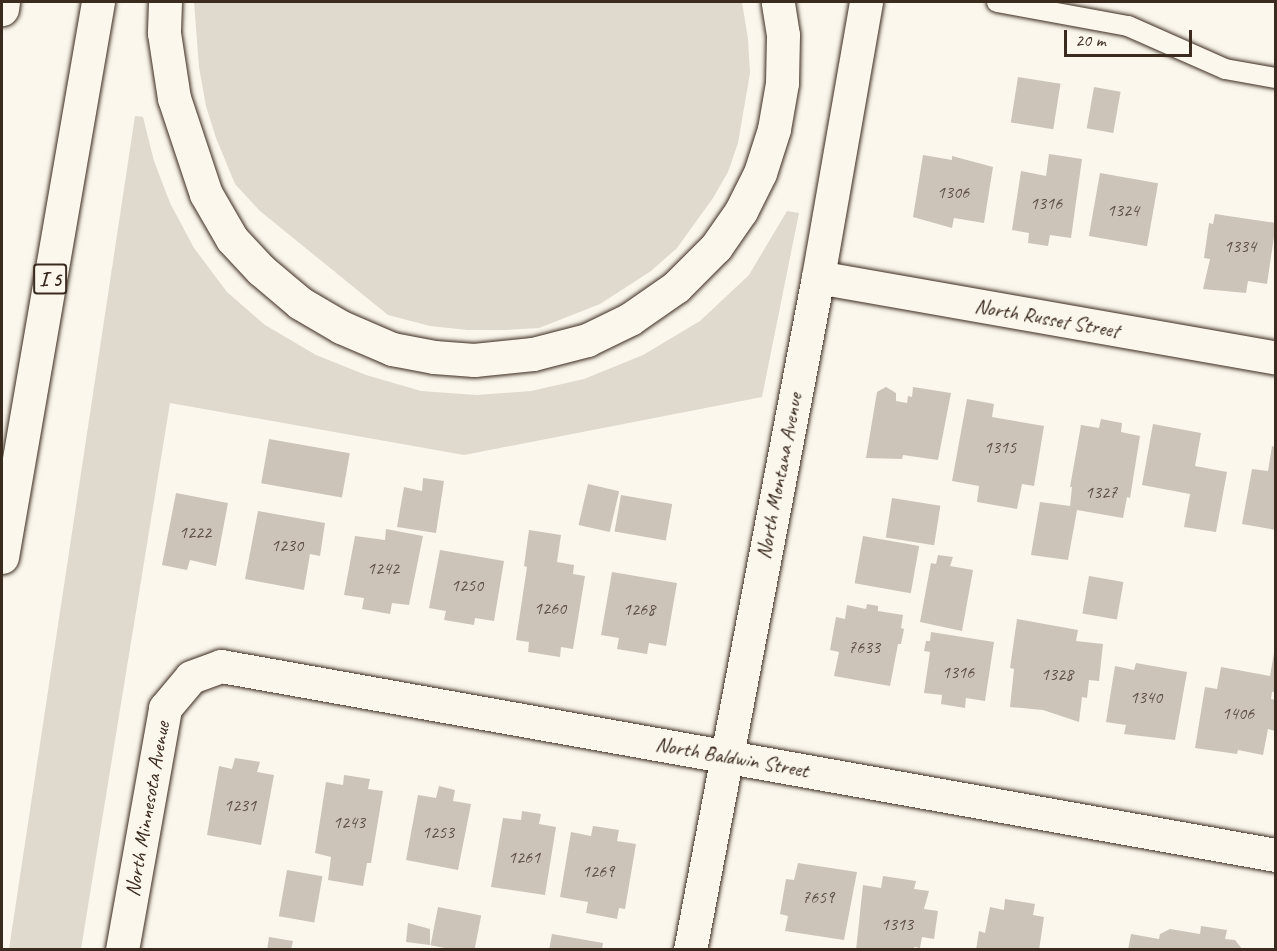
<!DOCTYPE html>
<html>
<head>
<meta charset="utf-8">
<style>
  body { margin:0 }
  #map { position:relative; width:1277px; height:951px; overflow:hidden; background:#fbf7ec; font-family:Caveat,sans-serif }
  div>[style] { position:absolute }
  .green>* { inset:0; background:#dfd9ce }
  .building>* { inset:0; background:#ccc4b9; transform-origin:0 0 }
  .roads { filter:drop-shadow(0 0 2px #3b2a1e) drop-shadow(0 0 2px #3b2a1e) }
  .lane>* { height:20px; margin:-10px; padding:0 10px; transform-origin:10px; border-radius:10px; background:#fbf7ec }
  .street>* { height:33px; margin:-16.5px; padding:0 16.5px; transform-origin:16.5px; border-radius:16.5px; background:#fbf7ec }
  .highway>* { height:33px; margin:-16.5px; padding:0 16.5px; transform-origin:16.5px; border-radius:16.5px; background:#fbf7ec }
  span { translate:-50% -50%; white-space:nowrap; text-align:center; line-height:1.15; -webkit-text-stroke:4.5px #fbf7ec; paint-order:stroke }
  .number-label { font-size:18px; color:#5f5045 }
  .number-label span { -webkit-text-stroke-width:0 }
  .shield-label span { padding:2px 4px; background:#fbf7ec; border:2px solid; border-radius:4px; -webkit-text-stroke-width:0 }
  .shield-label { font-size:20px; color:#3b2a1e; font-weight:700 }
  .street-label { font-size:21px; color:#3b2a1e }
  .frame { position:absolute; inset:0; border:3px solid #3b2a1e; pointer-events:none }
  .scale { position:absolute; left:1064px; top:30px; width:128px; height:27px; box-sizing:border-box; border:3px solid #3b2a1e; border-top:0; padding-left:8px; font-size:18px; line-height:21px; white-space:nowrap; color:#3b2a1e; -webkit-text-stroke:4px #fbf7ec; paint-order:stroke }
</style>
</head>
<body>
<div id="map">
  <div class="green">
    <i style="clip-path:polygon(194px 2px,742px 2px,748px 39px,750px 73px,738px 143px,728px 172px,713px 198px,677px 248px,651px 271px,600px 304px,539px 328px,504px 330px,468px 330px,430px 326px,388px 315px,260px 211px,235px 184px,216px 138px,206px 106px,199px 67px)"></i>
    <i style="clip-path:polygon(135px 116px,143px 117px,154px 161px,170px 203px,194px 248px,227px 292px,265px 325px,316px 355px,366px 375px,421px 391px,477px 395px,531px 391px,584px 379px,643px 355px,700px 321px,749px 275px,787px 211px,799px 213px,762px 397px,464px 455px,170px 403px,81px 949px,9px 949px)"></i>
  </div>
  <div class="building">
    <i style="left:1018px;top:77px;width:43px;height:46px;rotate:9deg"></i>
    <i style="left:1094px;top:87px;width:27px;height:42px;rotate:10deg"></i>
    <i style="clip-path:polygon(1049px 154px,1082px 159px,1071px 238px,1050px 235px,1048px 246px,1028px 243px,1029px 233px,1012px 230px,1021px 171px,1046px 176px)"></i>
    <i style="clip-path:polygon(923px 155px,952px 160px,952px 156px,993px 167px,984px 223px,954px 218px,952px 228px,913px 217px)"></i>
    <i style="left:1100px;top:173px;width:59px;height:64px;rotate:10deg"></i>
    <i style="clip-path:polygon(1215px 214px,1276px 223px,1267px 284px,1248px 281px,1246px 293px,1203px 289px,1210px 259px,1204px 258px,1209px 223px,1213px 224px)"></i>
    <i style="clip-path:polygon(886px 387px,896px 393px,896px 401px,907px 403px,908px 396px,912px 397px,913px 387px,951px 393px,938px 460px,903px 455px,902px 459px,866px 458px,877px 392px)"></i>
    <i style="clip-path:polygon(967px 399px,994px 404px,992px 417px,1044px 426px,1034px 486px,1022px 484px,1017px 509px,977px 502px,979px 486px,952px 481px)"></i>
    <i style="clip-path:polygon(1101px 419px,1122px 423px,1121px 432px,1140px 436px,1130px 498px,1127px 497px,1123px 518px,1077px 510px,1068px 560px,1031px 555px,1040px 502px,1070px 506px,1072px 487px,1070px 487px,1081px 425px,1099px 428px)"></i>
    <i style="clip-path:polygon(1153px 424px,1201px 433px,1195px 466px,1227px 472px,1216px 532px,1184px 527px,1190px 494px,1142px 485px)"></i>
    <i style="left:269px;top:439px;width:82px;height:45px;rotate:10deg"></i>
    <i style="clip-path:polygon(1272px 446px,1276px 447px,1276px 530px,1242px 524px,1252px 469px,1268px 471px)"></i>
    <i style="clip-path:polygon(423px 478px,444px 481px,436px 533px,397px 527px,404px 487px,422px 491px)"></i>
    <i style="left:588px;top:484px;width:32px;height:42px;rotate:13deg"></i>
    <i style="clip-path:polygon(176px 493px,228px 503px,216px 566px,190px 560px,187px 570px,162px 565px)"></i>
    <i style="left:621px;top:495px;width:52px;height:37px;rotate:10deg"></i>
    <i style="left:892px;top:498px;width:49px;height:40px;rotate:9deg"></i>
    <i style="clip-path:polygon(258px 511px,325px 523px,320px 556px,310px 554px,304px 590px,245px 579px)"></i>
    <i style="clip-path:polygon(386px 529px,423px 536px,409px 605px,392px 603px,390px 614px,362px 609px,364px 598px,344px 595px,355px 536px,385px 540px)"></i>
    <i style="clip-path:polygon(529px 530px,561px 535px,557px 562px,574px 565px,573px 574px,585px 576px,573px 649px,561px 647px,560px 657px,528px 652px,529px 642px,516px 640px,527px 567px,524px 566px)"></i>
    <i style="left:863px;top:536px;width:57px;height:48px;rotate:10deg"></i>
    <i style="clip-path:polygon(440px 550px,504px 561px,494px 621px,475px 618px,474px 625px,444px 620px,446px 611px,429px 608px)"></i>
    <i style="clip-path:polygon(938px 555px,953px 557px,950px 566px,973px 570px,962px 631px,920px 622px,931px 563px,936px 564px)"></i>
    <i style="clip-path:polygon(612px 572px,677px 583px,666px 646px,649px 643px,647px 654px,617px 649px,619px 638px,601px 635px)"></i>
    <i style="left:1089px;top:576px;width:35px;height:38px;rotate:10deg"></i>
    <i style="clip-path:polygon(867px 604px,878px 606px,878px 611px,903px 615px,901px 628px,904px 629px,901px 644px,898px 644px,890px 686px,834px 676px,839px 652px,830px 650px,836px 617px,845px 619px,847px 605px,866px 609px)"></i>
    <i style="clip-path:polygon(1017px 619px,1078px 630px,1076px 641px,1103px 644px,1099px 681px,1089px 680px,1087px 698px,1082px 697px,1079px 722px,1043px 710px,1010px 707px,1014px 669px,1010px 668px)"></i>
    <i style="clip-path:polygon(931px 632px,994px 642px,985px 701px,966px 698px,965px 708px,941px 704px,942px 695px,924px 693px,930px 652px,924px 651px,926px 641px,930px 641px)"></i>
    <i style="clip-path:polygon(1274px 653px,1276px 692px,1272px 692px,1271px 699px,1276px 700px,1276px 727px,1275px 731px,1268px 729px,1263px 755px,1238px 750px,1237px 754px,1195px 748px,1205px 687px,1217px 689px,1221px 667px,1270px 676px)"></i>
    <i style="clip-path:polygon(1136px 663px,1187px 672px,1175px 740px,1124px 734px,1126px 725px,1106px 722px,1115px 666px,1134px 670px)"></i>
    <i style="clip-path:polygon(235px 758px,260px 762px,257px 772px,274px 775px,261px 845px,207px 835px,219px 766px,232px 769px)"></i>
    <i style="clip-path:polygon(344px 775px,370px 779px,368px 789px,383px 791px,371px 863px,367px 863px,363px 886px,328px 880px,331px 857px,315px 853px,326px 782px,343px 785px)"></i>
    <i style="clip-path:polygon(439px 786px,455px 790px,453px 801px,471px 804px,458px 870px,406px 860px,418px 795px,436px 798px)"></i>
    <i style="clip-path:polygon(522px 811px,541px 814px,539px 824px,556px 827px,545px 895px,491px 887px,503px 818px,521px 820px)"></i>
    <i style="clip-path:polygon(593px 826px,619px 830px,617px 841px,636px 844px,625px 909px,619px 908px,617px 919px,586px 913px,588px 902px,560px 897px,571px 832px,591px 836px)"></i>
    <i style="clip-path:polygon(798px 863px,857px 872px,844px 940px,785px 931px,788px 916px,780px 914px,786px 879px,794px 880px)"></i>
    <i style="left:287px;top:870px;width:36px;height:47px;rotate:10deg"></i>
    <i style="clip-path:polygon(883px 876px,916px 881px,914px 889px,929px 891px,924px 909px,938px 911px,934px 939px,922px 937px,920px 948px,914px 947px,914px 950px,856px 950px,863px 885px,881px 888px)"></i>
    <i style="clip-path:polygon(1005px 899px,1035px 904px,1033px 915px,1044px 917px,1039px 950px,976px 950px,979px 931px,985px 933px,990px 907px,1004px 910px)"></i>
    <i style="left:438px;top:907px;width:44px;height:39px;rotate:11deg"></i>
    <i style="clip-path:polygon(408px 923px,430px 929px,430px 945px,406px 942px)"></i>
    <i style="clip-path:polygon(1201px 926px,1227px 930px,1225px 939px,1235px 940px,1243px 950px,1128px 950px,1131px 934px,1159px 939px,1160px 934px,1170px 929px,1200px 934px)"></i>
    <i style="clip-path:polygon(552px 934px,603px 943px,602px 950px,549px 950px)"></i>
    <i style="clip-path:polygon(269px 937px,293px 941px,291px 950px,267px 950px)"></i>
  </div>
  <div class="roads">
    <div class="lane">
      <i style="left:997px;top:2px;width:133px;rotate:10.4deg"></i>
      <i style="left:1128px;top:26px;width:106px;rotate:23.9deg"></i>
      <i style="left:1225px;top:69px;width:52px;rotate:10deg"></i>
    </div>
    <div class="street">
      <i style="left:818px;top:277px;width:465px;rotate:10deg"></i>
      <i style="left:122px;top:950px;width:246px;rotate:-79.9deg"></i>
      <i style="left:165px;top:708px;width:40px;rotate:-50deg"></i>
      <i style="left:191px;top:677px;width:32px;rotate:-20deg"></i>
      <i style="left:221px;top:666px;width:1072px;rotate:10.16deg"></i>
      <i style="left:690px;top:950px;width:685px;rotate:-79.23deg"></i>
      <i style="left:818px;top:277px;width:279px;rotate:-80.1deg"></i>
    </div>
    <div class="highway">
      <i style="left:165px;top:2px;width:31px;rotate:92deg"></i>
      <i style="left:164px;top:33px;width:66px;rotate:81.3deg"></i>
      <i style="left:174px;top:98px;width:101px;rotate:71.6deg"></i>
      <i style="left:206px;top:194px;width:52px;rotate:60deg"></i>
      <i style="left:232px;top:239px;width:42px;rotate:46.9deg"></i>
      <i style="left:261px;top:270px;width:51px;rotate:40.2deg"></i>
      <i style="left:300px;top:303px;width:48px;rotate:30.3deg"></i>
      <i style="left:341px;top:327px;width:56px;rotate:23.3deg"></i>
      <i style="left:392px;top:349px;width:43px;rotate:10.8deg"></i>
      <i style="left:434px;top:357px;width:40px;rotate:4.3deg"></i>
      <i style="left:474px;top:360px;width:59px;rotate:-5.8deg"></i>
      <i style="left:533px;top:354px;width:56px;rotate:-14.5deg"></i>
      <i style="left:587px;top:340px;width:48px;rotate:-26deg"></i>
      <i style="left:630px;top:319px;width:56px;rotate:-34.8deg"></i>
      <i style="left:676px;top:287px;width:57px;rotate:-45deg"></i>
      <i style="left:716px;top:247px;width:44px;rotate:-55.2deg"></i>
      <i style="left:741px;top:211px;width:42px;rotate:-63.4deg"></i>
      <i style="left:760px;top:173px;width:46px;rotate:-72.3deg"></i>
      <i style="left:774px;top:129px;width:47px;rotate:-80.1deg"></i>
      <i style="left:782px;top:83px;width:48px;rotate:-88.8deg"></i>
      <i style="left:783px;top:35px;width:33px;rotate:-99deg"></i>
      <i style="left:2px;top:9px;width:7px;rotate:-82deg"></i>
      <i style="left:2px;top:557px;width:563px;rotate:-80.19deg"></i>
    </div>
  </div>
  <div class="number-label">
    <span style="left:953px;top:192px">1306</span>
    <span style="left:1046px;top:203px">1316</span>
    <span style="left:1123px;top:210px">1324</span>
    <span style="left:1240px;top:246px">1334</span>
    <span style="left:1000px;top:447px">1315</span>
    <span style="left:1101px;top:492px">1327</span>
    <span style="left:195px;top:532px">1222</span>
    <span style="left:287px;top:545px">1230</span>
    <span style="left:383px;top:568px">1242</span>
    <span style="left:467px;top:585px">1250</span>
    <span style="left:550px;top:608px">1260</span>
    <span style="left:639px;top:609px">1268</span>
    <span style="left:864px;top:647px">7633</span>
    <span style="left:958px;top:672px">1316</span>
    <span style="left:1057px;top:674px">1328</span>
    <span style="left:1146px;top:697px">1340</span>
    <span style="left:1238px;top:713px">1406</span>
    <span style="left:240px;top:805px">1231</span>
    <span style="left:349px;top:822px">1243</span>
    <span style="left:438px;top:832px">1253</span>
    <span style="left:524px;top:857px">1261</span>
    <span style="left:598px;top:871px">1269</span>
    <span style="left:818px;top:897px">7659</span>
    <span style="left:897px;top:924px">1313</span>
  </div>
  <div class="shield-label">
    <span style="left:50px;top:279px">I 5</span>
  </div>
  <div class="street-label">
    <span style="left:1047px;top:318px;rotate:10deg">North Russet Street</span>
    <span style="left:779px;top:476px;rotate:-79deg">North Montana Avenue</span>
    <span style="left:732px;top:757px;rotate:10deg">North Baldwin Street</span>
    <span style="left:147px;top:809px;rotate:-80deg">North Minnesota Avenue</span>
  </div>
  <div class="frame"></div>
  <div class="scale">20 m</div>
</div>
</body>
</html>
